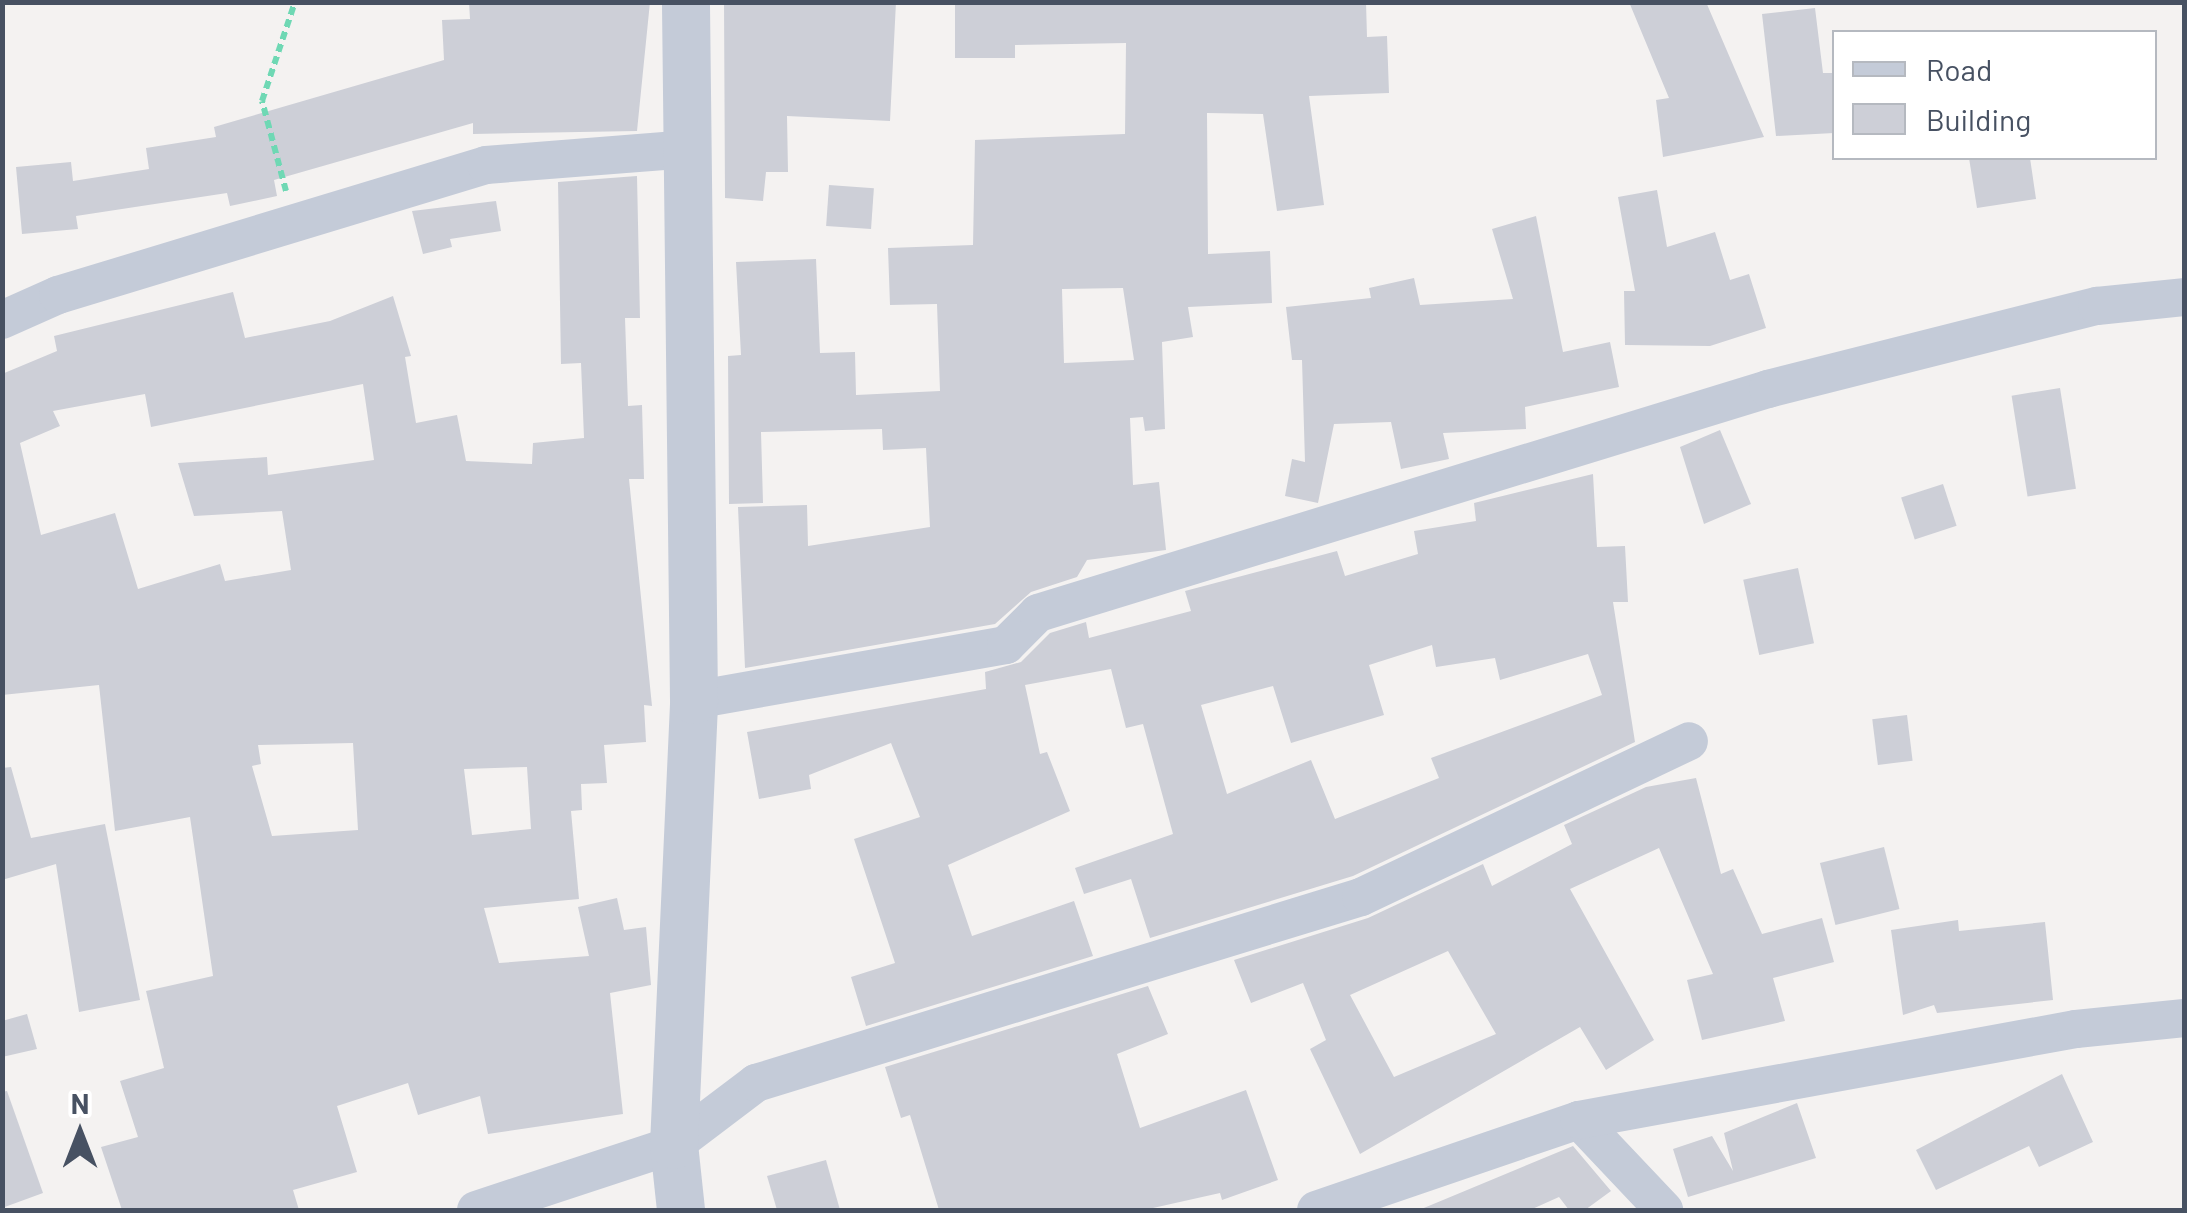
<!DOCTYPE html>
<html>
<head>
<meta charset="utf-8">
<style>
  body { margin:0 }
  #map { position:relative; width:2187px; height:1213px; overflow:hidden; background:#f4f2f1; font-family:Barlow,sans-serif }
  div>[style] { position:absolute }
  .building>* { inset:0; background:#cdcfd7; transform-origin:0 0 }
  .path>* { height:6px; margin-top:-3px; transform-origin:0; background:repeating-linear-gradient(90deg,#6fd8b4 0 8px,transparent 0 13px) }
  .minor>* { height:38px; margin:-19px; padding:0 19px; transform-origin:19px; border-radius:19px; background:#c4cbd8 }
  .tertiary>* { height:48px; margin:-24px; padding:0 24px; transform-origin:24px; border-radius:24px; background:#c4cbd8 }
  span { translate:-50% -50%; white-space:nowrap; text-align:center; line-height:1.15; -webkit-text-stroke:9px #fff; paint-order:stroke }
  .frame { position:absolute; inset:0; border:5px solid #475162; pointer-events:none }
  .legend { position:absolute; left:1832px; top:30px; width:325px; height:130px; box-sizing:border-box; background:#fff; border:2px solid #b5b9c0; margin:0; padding:12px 18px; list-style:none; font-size:30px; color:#475162 }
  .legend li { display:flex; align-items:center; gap:20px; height:50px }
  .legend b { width:50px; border:2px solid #b5b9c0 }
  .north { position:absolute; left:30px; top:1083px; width:100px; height:100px; -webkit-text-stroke:8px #fff; paint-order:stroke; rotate:0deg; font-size:28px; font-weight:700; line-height:40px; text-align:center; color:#475162 }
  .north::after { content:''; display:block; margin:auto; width:35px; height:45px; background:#475162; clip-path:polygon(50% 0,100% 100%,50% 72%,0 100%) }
</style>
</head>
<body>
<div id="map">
  <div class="building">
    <i style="clip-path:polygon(469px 2px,650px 2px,637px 131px,473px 134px,473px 123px,274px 180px,277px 196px,230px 206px,227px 193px,76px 216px,78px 229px,22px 234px,16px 167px,71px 162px,73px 181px,149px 169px,146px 148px,216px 137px,214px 127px,444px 60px,442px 20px,470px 19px)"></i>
    <i style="clip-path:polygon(724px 2px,896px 2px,890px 121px,787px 116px,788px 172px,766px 172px,763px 201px,725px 198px)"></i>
    <i style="clip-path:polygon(evenodd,955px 2px,1366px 2px,1367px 37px,1387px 36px,1389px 93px,1309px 96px,1324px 205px,1277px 211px,1263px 114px,1207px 113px,1208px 254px,1270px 251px,1272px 303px,1188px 307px,1193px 337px,1162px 342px,1165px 429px,1145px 431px,1143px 417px,1130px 418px,1133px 485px,1159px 482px,1166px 550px,1087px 560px,1077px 577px,1031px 592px,995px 624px,745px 668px,738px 507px,807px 505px,808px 546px,930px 527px,926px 448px,883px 450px,882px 429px,761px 432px,763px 503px,729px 504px,728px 356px,741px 355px,736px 262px,816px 259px,820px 353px,855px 352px,856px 395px,940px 391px,937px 304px,890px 305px,888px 248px,973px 245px,975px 140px,1125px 134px,1126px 43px,1015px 45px,1015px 58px,955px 58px,955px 2px,1123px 288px,1134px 360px,1064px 363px,1062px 289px,1123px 288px)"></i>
    <i style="clip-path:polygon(1629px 2px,1706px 2px,1764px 137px,1663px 157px,1656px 100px,1669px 98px)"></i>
    <i style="clip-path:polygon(1815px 8px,1823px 73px,1834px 73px,1834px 133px,1776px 136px,1762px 14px)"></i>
    <i style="clip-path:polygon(1969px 158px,2030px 158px,2036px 199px,1977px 208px)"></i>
    <i style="clip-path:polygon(evenodd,637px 176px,640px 318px,625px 318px,628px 406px,642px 405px,644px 479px,629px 479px,652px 706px,644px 705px,646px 742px,604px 745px,607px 783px,581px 784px,582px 810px,571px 811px,579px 899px,484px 908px,499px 963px,589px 956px,578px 907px,617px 898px,624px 930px,646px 927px,651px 985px,610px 993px,623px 1114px,488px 1134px,480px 1096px,418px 1115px,408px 1083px,337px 1106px,357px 1172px,293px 1190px,299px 1210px,122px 1210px,101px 1147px,138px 1137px,120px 1081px,164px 1068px,146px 991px,213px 976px,190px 817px,115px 831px,99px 685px,2px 695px,2px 374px,57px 351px,54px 336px,233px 292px,245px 338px,330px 321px,393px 296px,411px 356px,405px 357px,416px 423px,457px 415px,466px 461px,532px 464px,533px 443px,584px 438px,581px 363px,561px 364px,558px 182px,637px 176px,363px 384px,374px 460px,268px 475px,267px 457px,178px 463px,194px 516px,282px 511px,291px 570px,225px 581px,220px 564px,138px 589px,115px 513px,41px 535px,20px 443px,60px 426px,53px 411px,145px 394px,151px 427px,363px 384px,637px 176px,353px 743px,358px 830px,272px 836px,252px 766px,261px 764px,258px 745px,353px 743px,637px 176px,527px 767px,531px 829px,472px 835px,464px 769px,527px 767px)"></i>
    <i style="left:829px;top:185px;width:45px;height:41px;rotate:4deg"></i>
    <i style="clip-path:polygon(1657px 190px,1667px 247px,1715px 232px,1730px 280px,1749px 274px,1766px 328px,1710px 346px,1625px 345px,1624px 291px,1635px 291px,1618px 197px)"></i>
    <i style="clip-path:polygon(496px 201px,501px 231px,450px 239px,452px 247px,423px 254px,412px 211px)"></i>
    <i style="clip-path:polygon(1536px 216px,1563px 352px,1610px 342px,1619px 387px,1525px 407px,1526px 429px,1443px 433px,1449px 459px,1401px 469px,1391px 422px,1334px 424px,1318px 503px,1285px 496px,1292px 459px,1305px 462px,1302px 360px,1292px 360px,1286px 307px,1371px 298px,1369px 288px,1414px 278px,1420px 305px,1513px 299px,1492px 229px)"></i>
    <i style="left:2060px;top:388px;width:102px;height:49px;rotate:81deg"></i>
    <i style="clip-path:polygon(1720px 430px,1751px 504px,1704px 524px,1680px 447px)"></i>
    <i style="clip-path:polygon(evenodd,1593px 474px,1597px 547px,1625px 546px,1628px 602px,1613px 602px,1635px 742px,1353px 876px,1150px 938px,1131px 879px,1084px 894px,1075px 868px,1173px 834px,1143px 724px,1126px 728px,1111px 669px,1025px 685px,1040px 754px,1047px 752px,1070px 811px,948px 865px,972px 936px,1074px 901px,1093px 956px,866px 1026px,851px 977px,895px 963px,854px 839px,920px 817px,891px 743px,809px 775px,811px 789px,759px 799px,747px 732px,986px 689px,985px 672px,1021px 662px,1050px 633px,1086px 622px,1089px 638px,1191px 611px,1185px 591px,1337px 551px,1345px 576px,1418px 554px,1414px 531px,1476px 521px,1474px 503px,1593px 474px,1432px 645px,1436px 667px,1495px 658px,1500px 680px,1588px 654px,1602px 695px,1431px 758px,1439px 778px,1335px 819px,1311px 760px,1227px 794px,1201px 705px,1273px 686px,1291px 743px,1384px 715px,1369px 665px,1432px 645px)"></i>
    <i style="left:1943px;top:484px;width:44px;height:44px;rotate:72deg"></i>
    <i style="left:1798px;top:568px;width:77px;height:56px;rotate:78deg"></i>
    <i style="left:1907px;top:715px;width:46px;height:35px;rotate:83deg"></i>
    <i style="clip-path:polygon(11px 767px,31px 838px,105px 824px,140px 1000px,79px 1012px,56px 864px,2px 880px,2px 768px)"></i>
    <i style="clip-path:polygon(evenodd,1696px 778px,1721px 874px,1733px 869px,1762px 934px,1822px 918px,1834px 962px,1773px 978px,1785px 1021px,1702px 1040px,1687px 980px,1713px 974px,1659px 848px,1570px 889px,1654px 1040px,1606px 1070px,1580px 1027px,1360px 1154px,1310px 1049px,1326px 1040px,1303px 983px,1251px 1003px,1234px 960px,1368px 918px,1483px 864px,1492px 886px,1572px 844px,1564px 825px,1646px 787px,1696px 778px,1448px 951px,1496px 1034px,1394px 1077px,1350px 995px,1448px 951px)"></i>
    <i style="left:1884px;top:847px;width:64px;height:66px;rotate:76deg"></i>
    <i style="clip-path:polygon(1958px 920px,1959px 931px,2045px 922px,2053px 1000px,1937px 1013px,1934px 1005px,1903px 1015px,1891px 930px)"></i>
    <i style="clip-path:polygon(1148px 986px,1168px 1034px,1117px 1054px,1140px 1128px,1246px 1090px,1278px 1180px,1222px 1200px,1220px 1193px,1144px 1210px,939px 1210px,910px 1115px,901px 1118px,885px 1067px)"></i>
    <i style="clip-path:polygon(27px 1014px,37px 1049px,2px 1057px,2px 1021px)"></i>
    <i style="clip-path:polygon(2062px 1074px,2093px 1142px,2039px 1167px,2029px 1146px,1936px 1190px,1916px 1150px)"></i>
    <i style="clip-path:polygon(7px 1091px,43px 1193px,2px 1208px,2px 1092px)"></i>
    <i style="clip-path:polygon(1797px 1103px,1816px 1158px,1688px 1197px,1673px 1149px,1712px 1136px,1733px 1171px,1724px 1133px)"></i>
    <i style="clip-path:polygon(1573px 1146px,1611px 1191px,1585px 1210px,1569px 1210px,1559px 1197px,1530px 1210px,1419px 1210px)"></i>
    <i style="clip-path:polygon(826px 1160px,840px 1210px,777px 1210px,767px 1176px)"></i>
  </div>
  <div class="path">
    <i style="left:286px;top:191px;width:93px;rotate:-104.9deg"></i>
    <i style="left:262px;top:101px;width:104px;rotate:-71.6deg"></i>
  </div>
  <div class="minor">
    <i style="left:2px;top:320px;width:61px;rotate:-24.1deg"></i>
    <i style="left:58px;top:295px;width:447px;rotate:-16.9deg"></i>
    <i style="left:486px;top:165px;width:204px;rotate:-4.5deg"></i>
    <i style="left:694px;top:700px;width:317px;rotate:-10deg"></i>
    <i style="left:1006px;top:645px;width:45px;rotate:-45deg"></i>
    <i style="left:1038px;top:613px;width:764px;rotate:-17.06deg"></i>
    <i style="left:1768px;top:389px;width:339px;rotate:-14.2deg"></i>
    <i style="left:2097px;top:306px;width:87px;rotate:-5.9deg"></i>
    <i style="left:1579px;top:1120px;width:124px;rotate:46.6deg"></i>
    <i style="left:476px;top:1210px;width:208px;rotate:-18.2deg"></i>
    <i style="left:674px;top:1145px;width:103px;rotate:-37.1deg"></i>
    <i style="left:756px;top:1083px;width:633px;rotate:-17.09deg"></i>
    <i style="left:1361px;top:897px;width:363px;rotate:-25.4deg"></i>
    <i style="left:1316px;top:1210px;width:278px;rotate:-18.9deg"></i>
    <i style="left:1579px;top:1120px;width:505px;rotate:-10.38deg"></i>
    <i style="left:2076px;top:1029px;width:109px;rotate:-5.8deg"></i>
  </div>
  <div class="tertiary">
    <i style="left:681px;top:1210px;width:65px;rotate:-96.1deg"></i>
    <i style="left:674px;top:1145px;width:445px;rotate:-87.4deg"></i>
    <i style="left:694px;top:700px;width:698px;rotate:-90.66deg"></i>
  </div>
  <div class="frame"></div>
  <ul class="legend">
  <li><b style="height:12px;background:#c4cbd8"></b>Road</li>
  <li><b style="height:28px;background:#cdcfd7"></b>Building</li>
  </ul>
  <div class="north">N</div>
</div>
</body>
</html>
